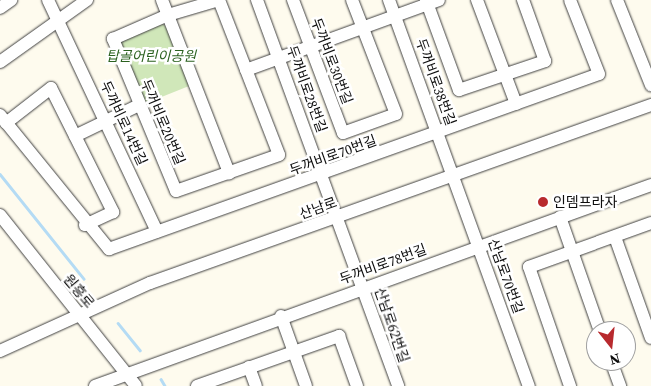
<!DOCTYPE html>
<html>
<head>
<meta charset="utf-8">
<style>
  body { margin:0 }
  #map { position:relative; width:651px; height:386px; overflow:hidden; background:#fefbee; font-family:"Source Serif 4","Noto Sans KR",serif }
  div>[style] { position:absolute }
  .green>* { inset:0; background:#d0e7b9 }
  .stream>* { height:2.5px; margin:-1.25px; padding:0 1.25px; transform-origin:1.25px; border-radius:1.25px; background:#b4dbf4 }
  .roads { filter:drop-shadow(0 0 1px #404040) drop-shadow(0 0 1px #404040) }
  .minor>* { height:12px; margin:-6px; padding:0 6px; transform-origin:6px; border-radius:6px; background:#fff }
  .dots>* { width:14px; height:14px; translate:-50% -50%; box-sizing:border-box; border:2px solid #fff; border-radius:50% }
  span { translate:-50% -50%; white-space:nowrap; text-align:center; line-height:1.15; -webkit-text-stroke:5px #fff; paint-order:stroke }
  .park-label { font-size:14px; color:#2c6220; font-style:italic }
  .street-label { font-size:14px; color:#0d0d0d }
  .poi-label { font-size:14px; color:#0d0d0d }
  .left { translate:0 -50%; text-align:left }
  .north { position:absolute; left:586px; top:321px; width:50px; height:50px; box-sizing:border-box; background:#fff; border:1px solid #9e9e9e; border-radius:50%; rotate:164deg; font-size:14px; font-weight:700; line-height:20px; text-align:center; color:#0d0d0d }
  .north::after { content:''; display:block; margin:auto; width:18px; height:22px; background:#b82a2e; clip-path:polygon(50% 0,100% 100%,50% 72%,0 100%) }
</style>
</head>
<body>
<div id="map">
  <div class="green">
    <i style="clip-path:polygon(158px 20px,169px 29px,189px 86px,144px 104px,119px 48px,124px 36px)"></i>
  </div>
  <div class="stream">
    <i style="left:0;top:174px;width:134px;rotate:51.3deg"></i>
    <i style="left:118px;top:323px;width:35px;rotate:51deg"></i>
    <i style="left:161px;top:379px;width:8px;rotate:60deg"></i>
  </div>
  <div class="roads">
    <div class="minor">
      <i style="left:48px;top:0;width:256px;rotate:64.8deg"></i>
      <i style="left:162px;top:0;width:186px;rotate:68.8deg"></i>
      <i style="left:219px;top:0;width:166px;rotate:68.8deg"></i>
      <i style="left:279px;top:155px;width:109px;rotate:160.7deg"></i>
      <i style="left:176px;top:191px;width:165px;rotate:-112.5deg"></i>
      <i style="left:113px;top:39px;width:60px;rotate:-23.6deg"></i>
      <i style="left:168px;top:15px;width:53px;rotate:-16.4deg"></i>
      <i style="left:257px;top:0;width:411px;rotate:69.9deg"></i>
      <i style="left:293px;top:0;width:142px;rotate:69.4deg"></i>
      <i style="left:343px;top:133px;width:56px;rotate:-19.7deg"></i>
      <i style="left:396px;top:114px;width:122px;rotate:-111.1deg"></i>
      <i style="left:389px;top:0;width:411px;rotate:70.1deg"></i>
      <i style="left:426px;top:0;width:96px;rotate:69.9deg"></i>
      <i style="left:459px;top:90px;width:91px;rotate:-18.6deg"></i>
      <i style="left:545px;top:61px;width:65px;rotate:-109.8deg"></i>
      <i style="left:477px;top:0;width:111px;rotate:69.4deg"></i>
      <i style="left:617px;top:0;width:92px;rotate:68.2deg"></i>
      <i style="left:0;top:8px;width:14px;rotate:-36deg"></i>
      <i style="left:0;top:62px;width:107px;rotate:-35.5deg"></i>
      <i style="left:246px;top:70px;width:205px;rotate:-19.9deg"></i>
      <i style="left:0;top:115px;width:173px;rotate:50.9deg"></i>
      <i style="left:109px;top:249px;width:520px;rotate:-19.65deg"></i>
      <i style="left:599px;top:74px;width:79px;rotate:-111.4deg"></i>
      <i style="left:6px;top:123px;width:57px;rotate:-37.9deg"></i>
      <i style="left:51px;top:88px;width:139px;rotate:63.4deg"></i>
      <i style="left:113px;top:212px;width:31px;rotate:155deg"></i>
      <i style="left:75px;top:136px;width:71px;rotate:-25.8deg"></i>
      <i style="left:0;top:215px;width:218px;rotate:51.5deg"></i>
      <i style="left:560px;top:217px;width:121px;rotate:70.7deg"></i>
      <i style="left:615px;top:237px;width:107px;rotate:70.4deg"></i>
      <i style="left:281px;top:316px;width:74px;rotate:70.3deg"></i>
      <i style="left:0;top:351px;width:165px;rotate:-24.4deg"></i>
      <i style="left:150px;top:283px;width:532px;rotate:-19.56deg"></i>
      <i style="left:611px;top:361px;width:27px;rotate:70deg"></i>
      <i style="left:249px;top:367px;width:20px;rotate:70deg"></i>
      <i style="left:95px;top:386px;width:591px;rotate:-19.88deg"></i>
      <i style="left:197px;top:386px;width:151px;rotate:-19.4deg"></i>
      <i style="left:339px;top:336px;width:53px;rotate:70.2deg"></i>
      <i style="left:570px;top:386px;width:126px;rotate:-109deg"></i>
      <i style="left:529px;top:267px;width:130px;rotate:-19.8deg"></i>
    </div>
  </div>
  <div class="dots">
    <i style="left:543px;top:202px;background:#b82a2e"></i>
  </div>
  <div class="park-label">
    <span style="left:151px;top:56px">탑골어린이공원</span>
  </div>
  <div class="street-label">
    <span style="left:332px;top:61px;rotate:69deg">두꺼비로30번길</span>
    <span style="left:436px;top:82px;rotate:70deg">두꺼비로38번길</span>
    <span style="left:307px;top:89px;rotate:70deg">두꺼비로28번길</span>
    <span style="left:163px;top:122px;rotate:67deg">두꺼비로20번길</span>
    <span style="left:124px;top:123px;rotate:65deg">두꺼비로14번길</span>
    <span style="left:333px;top:155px;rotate:-20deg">두꺼비로70번길</span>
    <span style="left:318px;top:208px;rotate:-20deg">산남로</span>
    <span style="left:383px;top:264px;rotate:-20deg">두꺼비로78번길</span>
    <span style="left:506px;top:276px;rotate:70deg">산남로70번길</span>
    <span style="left:79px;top:291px;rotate:50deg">원흥로</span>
    <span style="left:392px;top:325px;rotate:71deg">산남로62번길</span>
  </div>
  <div class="poi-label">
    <span class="left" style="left:553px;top:202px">인뎀프라자</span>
  </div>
  <div class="north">N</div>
</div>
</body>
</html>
